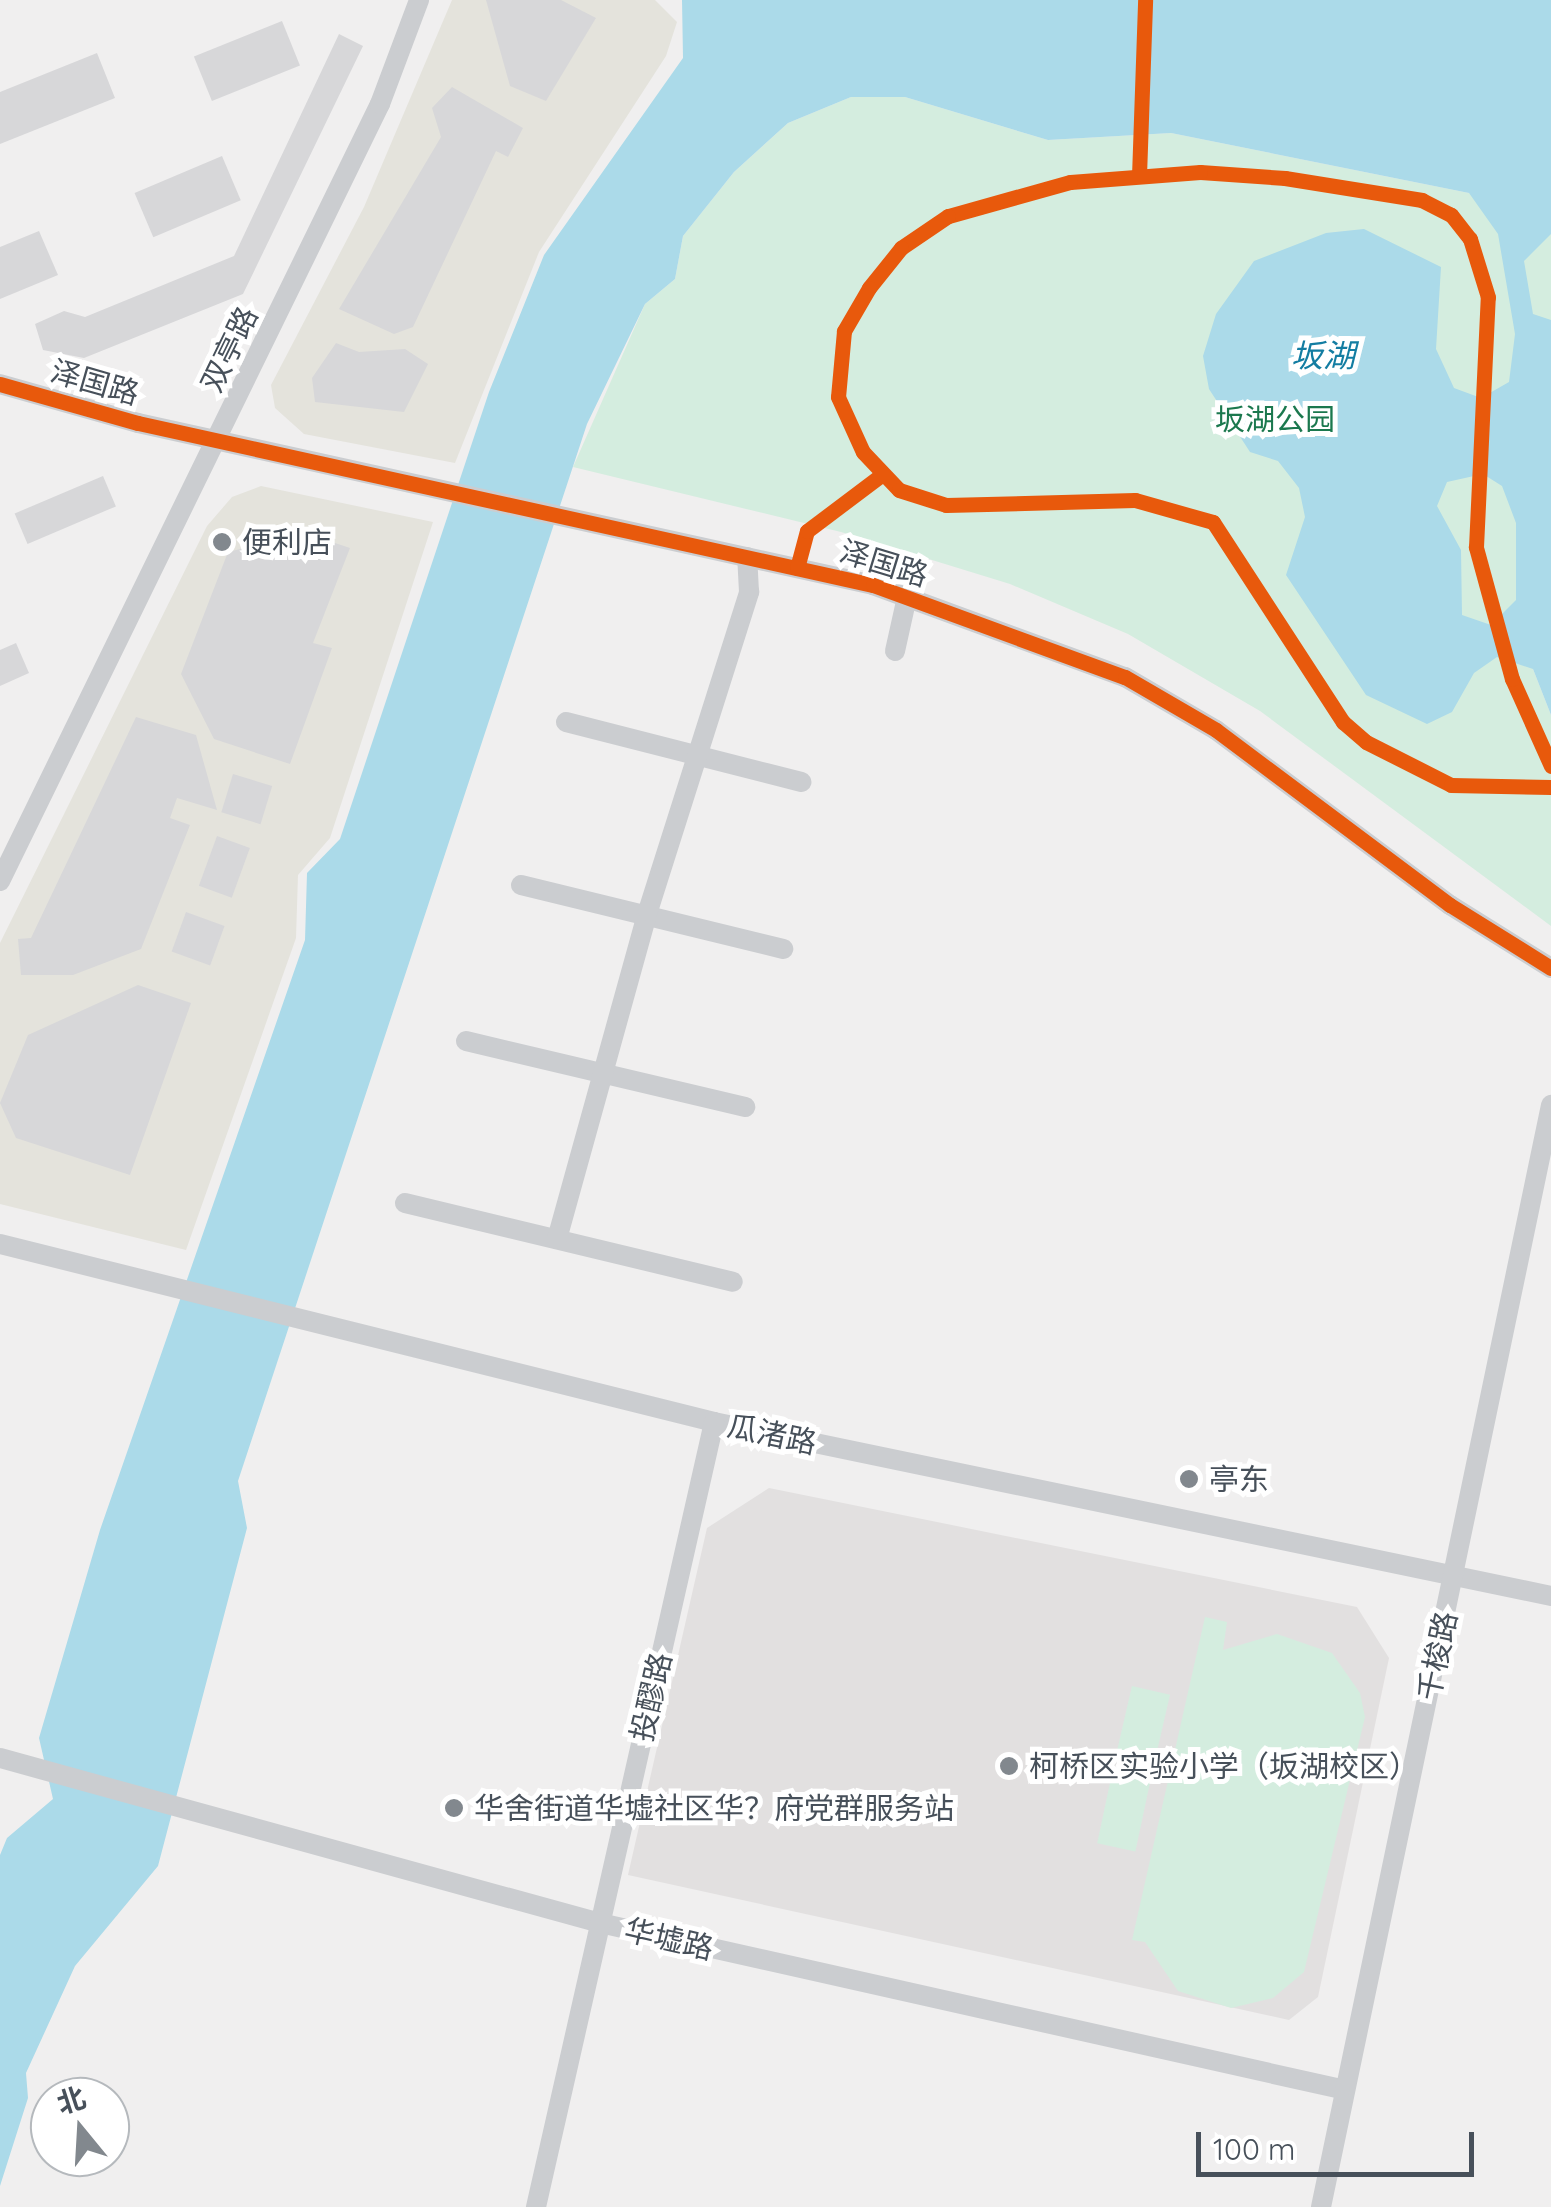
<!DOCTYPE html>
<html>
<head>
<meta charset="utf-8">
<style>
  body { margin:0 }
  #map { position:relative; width:1551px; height:2207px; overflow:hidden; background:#f0efef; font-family:Quicksand,"Noto Sans SC",sans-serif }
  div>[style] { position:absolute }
  .commercial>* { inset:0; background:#e4e3dc }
  .education>* { inset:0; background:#e2e0e0 }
  .green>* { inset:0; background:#d4eddf; transform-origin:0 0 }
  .water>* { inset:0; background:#abdae9 }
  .building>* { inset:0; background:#d7d7d9; transform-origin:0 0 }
  .minor>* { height:20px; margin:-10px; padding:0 10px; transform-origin:10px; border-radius:10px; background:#cbcdd0 }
  .cycleway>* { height:15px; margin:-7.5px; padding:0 7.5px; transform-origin:7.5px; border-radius:7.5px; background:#e8590c }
  .dots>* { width:28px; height:28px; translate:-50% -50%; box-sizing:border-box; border:5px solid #fff; border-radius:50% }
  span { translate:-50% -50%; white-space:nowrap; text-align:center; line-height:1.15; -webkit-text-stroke:10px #fff; paint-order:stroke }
  .street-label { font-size:30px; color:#47505a }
  .park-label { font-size:30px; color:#1b784e }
  .poi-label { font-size:30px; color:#47505a }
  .left { translate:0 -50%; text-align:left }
  .water-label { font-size:32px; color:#137da2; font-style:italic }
  .north { position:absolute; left:30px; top:2077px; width:100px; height:100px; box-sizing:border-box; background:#fff; border:2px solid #b5b9bd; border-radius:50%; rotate:342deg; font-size:28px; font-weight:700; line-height:40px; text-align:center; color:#47505a }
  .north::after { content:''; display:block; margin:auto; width:35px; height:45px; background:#82888e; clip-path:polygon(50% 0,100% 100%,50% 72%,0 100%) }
  .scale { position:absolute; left:1196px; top:2132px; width:278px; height:45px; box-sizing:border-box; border:5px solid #47505a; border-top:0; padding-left:12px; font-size:30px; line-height:35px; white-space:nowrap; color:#47505a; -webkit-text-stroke:8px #fff; paint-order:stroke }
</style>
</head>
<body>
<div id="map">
  <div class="commercial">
    <i style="clip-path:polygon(452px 0,655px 0,677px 22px,666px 56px,539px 252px,455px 463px,304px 434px,275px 408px,271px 385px,364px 207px)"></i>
    <i style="clip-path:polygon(261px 486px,433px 522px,330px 838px,298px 875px,296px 938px,186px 1250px,0 1204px,0 943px,207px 526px,232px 497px)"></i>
  </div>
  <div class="education">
    <i style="clip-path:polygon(769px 1488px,1357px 1607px,1389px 1658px,1318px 1997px,1289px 2020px,628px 1875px,707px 1528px)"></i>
  </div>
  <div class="green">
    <i style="clip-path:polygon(851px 97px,905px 97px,1048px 140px,1171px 133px,1469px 193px,1551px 234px,1551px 394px,1533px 669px,1551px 715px,1551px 926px,1260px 711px,1128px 634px,1010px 584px,841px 532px,573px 467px,645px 304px,675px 279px,683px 236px,734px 172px,788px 123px)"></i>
    <i style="clip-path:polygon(1205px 1617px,1227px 1622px,1223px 1650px,1277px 1634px,1332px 1653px,1360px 1693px,1365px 1717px,1304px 1972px,1273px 1998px,1231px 2008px,1178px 1991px,1145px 1942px,1132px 1940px)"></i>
    <i style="left:1132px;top:1686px;width:39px;height:77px;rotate:13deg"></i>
    <i style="left:1113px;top:1769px;width:39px;height:76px;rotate:12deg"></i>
  </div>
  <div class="water">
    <i style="clip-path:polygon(evenodd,682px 0,1551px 0,1551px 234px,1524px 261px,1533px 314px,1551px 320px,1551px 715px,1533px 669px,1497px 657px,1474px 673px,1452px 712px,1427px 724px,1366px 695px,1286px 575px,1305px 517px,1299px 488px,1278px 461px,1250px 452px,1209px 389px,1203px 356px,1216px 314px,1254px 261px,1326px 233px,1364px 229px,1441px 267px,1436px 349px,1454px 388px,1481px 398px,1509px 382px,1515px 334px,1498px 234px,1469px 193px,1171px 133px,1048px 140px,905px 97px,851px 97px,788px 123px,734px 172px,683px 236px,675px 279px,645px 304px,587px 424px,238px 1481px,247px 1528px,158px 1866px,75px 1966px,26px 2073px,28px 2098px,0 2186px,0 1855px,7px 1838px,53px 1799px,39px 1738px,100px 1530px,305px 940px,307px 873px,340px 839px,489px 392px,544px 255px,683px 58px,682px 0,1483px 474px,1502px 486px,1516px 523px,1516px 600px,1491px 625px,1462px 615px,1461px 550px,1437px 506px,1447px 482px,1483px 474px)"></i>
  </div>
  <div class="building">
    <i style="clip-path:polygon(486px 0,561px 0,596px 18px,546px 101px,510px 86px)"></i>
    <i style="left:282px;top:21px;width:48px;height:95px;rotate:68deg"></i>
    <i style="clip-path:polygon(339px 34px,363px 46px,243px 294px,84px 358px,43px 350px,35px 324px,64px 311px,85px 317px,234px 256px)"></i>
    <i style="clip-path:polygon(97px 53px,115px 98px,0 144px,0 92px)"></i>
    <i style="clip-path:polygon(452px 87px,523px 128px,508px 157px,496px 151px,413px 327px,394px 334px,339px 309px,441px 137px,432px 108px)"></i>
    <i style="left:222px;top:156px;width:48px;height:95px;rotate:67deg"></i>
    <i style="clip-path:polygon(39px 231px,58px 275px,0 299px,0 247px)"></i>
    <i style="clip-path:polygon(336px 343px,359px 352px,405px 349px,428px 364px,404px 412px,315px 402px,312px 378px)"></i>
    <i style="left:103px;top:476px;width:33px;height:96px;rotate:67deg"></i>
    <i style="clip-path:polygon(305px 533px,350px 548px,313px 643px,332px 648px,290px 764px,214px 739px,181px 674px,228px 552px)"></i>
    <i style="clip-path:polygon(16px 643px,29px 673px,0 686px,0 650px)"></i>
    <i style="clip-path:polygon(136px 717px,196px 735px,217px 810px,177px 798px,170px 818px,190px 825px,141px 949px,73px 975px,21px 975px,18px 939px,31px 938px)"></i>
    <i style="left:233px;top:774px;width:41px;height:40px;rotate:17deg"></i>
    <i style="left:217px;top:836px;width:35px;height:53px;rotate:20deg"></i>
    <i style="left:186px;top:912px;width:41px;height:42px;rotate:20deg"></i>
    <i style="clip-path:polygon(138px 985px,191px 1003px,130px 1175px,16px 1138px,0 1103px,28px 1035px)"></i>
  </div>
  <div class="minor">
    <i style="left:0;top:384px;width:143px;rotate:15.8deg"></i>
    <i style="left:138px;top:423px;width:753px;rotate:12.43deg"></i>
    <i style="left:873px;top:585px;width:268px;rotate:20.1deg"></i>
    <i style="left:1125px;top:677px;width:105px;rotate:30.2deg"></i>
    <i style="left:1216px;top:730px;width:292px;rotate:36.8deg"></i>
    <i style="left:1450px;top:905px;width:119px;rotate:32deg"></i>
    <i style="left:895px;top:651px;width:55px;rotate:-77.5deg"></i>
    <i style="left:566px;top:722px;width:243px;rotate:14.3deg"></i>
    <i style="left:0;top:881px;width:865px;rotate:-63.94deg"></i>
    <i style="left:380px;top:104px;width:111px;rotate:-69.4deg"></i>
    <i style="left:521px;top:885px;width:270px;rotate:13.7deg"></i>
    <i style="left:466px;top:1041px;width:287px;rotate:13.3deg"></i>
    <i style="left:405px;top:1203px;width:337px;rotate:13.5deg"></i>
    <i style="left:557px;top:1239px;width:340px;rotate:-74.5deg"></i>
    <i style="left:648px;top:911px;width:335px;rotate:-72.4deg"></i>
    <i style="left:749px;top:592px;width:35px;rotate:-93deg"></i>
    <i style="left:0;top:1244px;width:736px;rotate:14deg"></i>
    <i style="left:714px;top:1422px;width:855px;rotate:11.74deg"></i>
    <i style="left:0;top:1758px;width:622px;rotate:15.38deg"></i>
    <i style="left:600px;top:1923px;width:763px;rotate:12.63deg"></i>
    <i style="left:536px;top:2207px;width:805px;rotate:-77.22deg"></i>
    <i style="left:1321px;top:2207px;width:1126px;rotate:-78.21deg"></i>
  </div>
  <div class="cycleway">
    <i style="left:1139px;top:176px;width:176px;rotate:-88deg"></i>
    <i style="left:0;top:384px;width:143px;rotate:15.8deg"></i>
    <i style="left:138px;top:423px;width:753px;rotate:12.43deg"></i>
    <i style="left:873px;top:585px;width:268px;rotate:20.1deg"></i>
    <i style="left:1125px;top:677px;width:105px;rotate:30.2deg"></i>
    <i style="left:1216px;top:730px;width:292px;rotate:36.8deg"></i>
    <i style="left:1450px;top:905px;width:119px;rotate:32deg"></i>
    <i style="left:797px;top:568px;width:38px;rotate:-75deg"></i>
    <i style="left:807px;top:531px;width:91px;rotate:-37deg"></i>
    <i style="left:1551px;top:766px;width:95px;rotate:-114.1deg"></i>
    <i style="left:1512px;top:679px;width:137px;rotate:-105.3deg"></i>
    <i style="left:1476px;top:547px;width:250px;rotate:-87.3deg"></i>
    <i style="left:1488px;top:297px;width:61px;rotate:-107.2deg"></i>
    <i style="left:1470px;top:239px;width:31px;rotate:-128deg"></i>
    <i style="left:1451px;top:215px;width:33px;rotate:-153deg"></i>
    <i style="left:1422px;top:200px;width:139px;rotate:-170.9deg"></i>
    <i style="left:1285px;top:178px;width:85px;rotate:-176deg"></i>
    <i style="left:1200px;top:172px;width:130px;rotate:175.6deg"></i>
    <i style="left:1070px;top:182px;width:127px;rotate:164.4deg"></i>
    <i style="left:948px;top:216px;width:57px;rotate:145.8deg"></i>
    <i style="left:901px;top:248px;width:51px;rotate:128.7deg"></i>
    <i style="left:869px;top:288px;width:50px;rotate:120.2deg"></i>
    <i style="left:844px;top:331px;width:66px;rotate:95.2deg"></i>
    <i style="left:838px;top:397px;width:60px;rotate:65.6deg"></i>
    <i style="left:863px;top:452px;width:52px;rotate:46.5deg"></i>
    <i style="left:899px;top:490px;width:49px;rotate:17.7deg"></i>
    <i style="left:946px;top:505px;width:189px;rotate:-1.5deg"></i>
    <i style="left:1135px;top:500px;width:81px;rotate:15.8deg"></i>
    <i style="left:1213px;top:522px;width:239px;rotate:57deg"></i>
    <i style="left:1343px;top:722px;width:30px;rotate:41deg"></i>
    <i style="left:1366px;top:742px;width:95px;rotate:26.8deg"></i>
    <i style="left:1451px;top:785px;width:100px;rotate:1.1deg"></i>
  </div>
  <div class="dots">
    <i style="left:222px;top:542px;background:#82888e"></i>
    <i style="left:1189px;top:1479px;background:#82888e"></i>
    <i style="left:1009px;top:1766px;background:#82888e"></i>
    <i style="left:454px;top:1808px;background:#82888e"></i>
  </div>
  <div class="street-label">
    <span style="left:229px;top:349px;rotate:-64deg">双亭路</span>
    <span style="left:95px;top:382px;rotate:16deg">泽国路</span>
    <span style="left:884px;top:563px;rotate:17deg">泽国路</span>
    <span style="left:772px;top:1434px;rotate:12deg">瓜渚路</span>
    <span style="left:1437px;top:1656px;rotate:-78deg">千梭路</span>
    <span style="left:651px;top:1697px;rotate:-77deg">投醪路</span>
    <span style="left:669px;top:1939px;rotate:13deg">华墟路</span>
  </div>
  <div class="park-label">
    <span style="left:1275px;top:419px">坂湖公园</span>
  </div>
  <div class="poi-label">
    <span class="left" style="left:242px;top:542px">便利店</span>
    <span class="left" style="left:1209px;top:1479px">亭东</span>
    <span class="left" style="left:1029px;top:1766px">柯桥区实验小学（坂湖校区）</span>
    <span class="left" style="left:474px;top:1808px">华舍街道华墟社区华？府党群服务站</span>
  </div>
  <div class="water-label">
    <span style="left:1323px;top:355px">坂湖</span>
  </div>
  <div class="north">北</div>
  <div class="scale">100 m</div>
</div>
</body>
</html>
